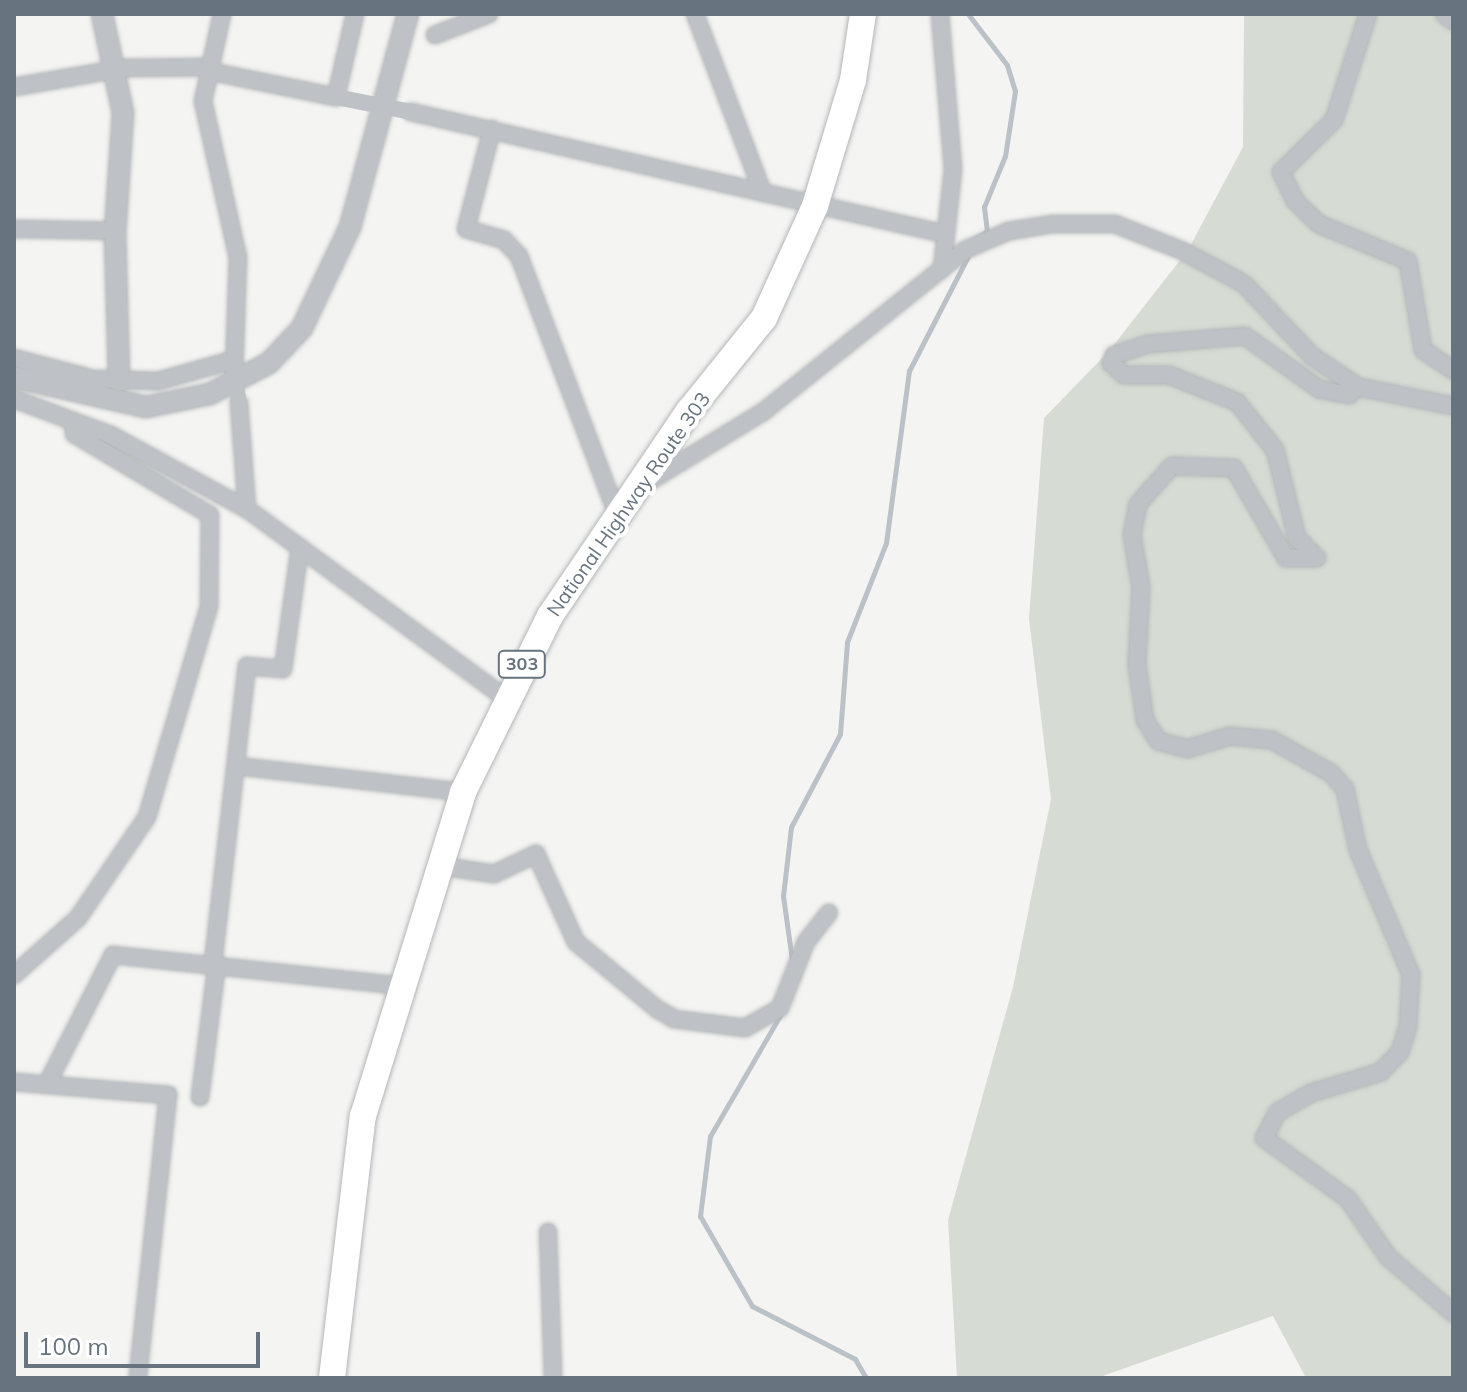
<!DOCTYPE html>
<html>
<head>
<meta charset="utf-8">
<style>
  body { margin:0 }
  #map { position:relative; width:1467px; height:1392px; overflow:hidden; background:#f4f5f2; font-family:Mulish,sans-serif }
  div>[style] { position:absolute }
  .green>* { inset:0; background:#d6dbd3 }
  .stream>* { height:5px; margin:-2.5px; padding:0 2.5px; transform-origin:2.5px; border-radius:2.5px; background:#bac1c7 }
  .roads { filter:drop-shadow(0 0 2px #b3b6b9) drop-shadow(0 0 2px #b3b6b9) }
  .minor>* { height:16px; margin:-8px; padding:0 8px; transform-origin:8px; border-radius:8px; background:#bec1c5 }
  .tertiary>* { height:20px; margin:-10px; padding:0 10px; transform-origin:10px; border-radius:10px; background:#bec1c5 }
  .trunk>* { height:26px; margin:-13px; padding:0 13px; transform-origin:13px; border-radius:13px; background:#fff }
  .minor-bridge>* { height:16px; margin:-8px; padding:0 8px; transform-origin:8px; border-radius:8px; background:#bec1c5 }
  span { translate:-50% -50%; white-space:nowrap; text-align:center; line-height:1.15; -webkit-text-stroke:8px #fff; paint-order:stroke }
  .shield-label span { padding:2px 6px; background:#fff; border:2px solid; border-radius:6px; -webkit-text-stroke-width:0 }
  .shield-label { font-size:18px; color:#67737f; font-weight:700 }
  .street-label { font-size:20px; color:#67737f }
  .frame { position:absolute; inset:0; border:16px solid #67737f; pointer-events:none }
  .scale { position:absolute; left:24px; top:1332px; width:236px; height:36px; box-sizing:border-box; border:4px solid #67737f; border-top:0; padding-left:10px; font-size:24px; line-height:28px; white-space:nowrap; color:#67737f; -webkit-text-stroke:6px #fff; paint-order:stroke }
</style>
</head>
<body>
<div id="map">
  <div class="green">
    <i style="clip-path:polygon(1244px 14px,1453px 14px,1453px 1378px,1306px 1378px,1273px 1316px,1097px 1378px,957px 1378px,948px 1220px,1013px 987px,1051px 799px,1029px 619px,1044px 418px,1109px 351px,1188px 250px,1243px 147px)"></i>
  </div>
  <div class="stream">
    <i style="left:968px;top:14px;width:64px;rotate:52.6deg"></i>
    <i style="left:1007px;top:65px;width:27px;rotate:73deg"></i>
    <i style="left:1015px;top:91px;width:66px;rotate:98.7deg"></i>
    <i style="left:1005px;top:156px;width:55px;rotate:112.4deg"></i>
    <i style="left:984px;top:207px;width:24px;rotate:83deg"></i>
    <i style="left:987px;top:231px;width:19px;rotate:145deg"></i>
    <i style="left:792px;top:960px;width:65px;rotate:-98deg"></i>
    <i style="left:783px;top:896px;width:69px;rotate:-83.4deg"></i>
    <i style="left:791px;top:827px;width:105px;rotate:-62.2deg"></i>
    <i style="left:840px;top:734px;width:92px;rotate:-85.6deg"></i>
    <i style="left:847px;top:642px;width:106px;rotate:-68.5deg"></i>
    <i style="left:886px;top:543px;width:174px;rotate:-82.4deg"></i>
    <i style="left:909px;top:371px;width:129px;rotate:-62.8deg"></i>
    <i style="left:782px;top:1012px;width:143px;rotate:120.1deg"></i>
    <i style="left:710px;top:1136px;width:81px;rotate:97.1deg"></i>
    <i style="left:700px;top:1216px;width:104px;rotate:60deg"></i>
    <i style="left:752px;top:1306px;width:116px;rotate:27.2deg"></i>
    <i style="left:855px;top:1359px;width:22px;rotate:60deg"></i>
  </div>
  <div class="roads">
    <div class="minor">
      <i style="left:222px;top:14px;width:89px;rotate:102.3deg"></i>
      <i style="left:203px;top:101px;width:160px;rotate:77.4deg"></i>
      <i style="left:238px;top:257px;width:112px;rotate:92deg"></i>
      <i style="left:695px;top:14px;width:191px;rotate:69.2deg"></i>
      <i style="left:940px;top:14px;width:157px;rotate:85.2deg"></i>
      <i style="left:953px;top:170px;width:100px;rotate:96.3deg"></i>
      <i style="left:1368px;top:14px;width:111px;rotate:107.8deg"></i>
      <i style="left:1334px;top:120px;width:74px;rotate:135.5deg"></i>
      <i style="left:1281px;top:172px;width:32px;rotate:64deg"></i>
      <i style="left:1295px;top:201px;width:33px;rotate:44deg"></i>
      <i style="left:1319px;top:224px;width:96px;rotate:22.6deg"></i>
      <i style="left:1408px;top:261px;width:90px;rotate:80.4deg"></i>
      <i style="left:1423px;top:350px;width:36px;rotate:34deg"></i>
      <i style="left:1444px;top:14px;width:11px;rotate:38deg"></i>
      <i style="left:435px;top:35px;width:58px;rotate:-21.3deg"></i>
      <i style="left:208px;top:71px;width:131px;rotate:11.5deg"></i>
      <i style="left:336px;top:97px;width:85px;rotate:-77.1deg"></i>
      <i style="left:14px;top:87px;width:113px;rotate:-9.7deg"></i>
      <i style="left:125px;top:68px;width:84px;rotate:-0.7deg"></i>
      <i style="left:411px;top:112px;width:548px;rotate:12.87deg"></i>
      <i style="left:492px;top:129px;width:103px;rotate:104.6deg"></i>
      <i style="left:466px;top:229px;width:40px;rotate:16deg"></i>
      <i style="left:504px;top:240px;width:22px;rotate:47deg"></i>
      <i style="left:519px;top:256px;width:281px;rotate:69.2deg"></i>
      <i style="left:14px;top:229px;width:101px;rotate:1.1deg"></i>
      <i style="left:14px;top:358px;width:82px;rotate:14.9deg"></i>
      <i style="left:93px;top:379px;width:65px;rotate:1.8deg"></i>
      <i style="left:158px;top:381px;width:78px;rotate:-15.6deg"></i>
      <i style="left:1358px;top:387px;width:12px;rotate:138deg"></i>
      <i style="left:1349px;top:395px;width:31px;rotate:-169deg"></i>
      <i style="left:1319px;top:389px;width:91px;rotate:-144.4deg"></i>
      <i style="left:1245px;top:336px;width:97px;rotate:175.3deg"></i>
      <i style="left:1148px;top:344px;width:36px;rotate:162deg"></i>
      <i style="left:1114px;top:355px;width:9px;rotate:111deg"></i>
      <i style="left:1111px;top:363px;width:18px;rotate:43deg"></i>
      <i style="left:1124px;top:375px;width:45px"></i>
      <i style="left:1169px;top:375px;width:73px;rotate:21.7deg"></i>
      <i style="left:1237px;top:402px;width:61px;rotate:51.6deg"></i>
      <i style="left:1275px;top:450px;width:91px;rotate:76deg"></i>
      <i style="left:1297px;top:538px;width:28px;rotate:45deg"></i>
      <i style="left:1317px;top:558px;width:31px;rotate:180deg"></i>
      <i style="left:1286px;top:558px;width:104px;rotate:-120deg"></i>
      <i style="left:1234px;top:468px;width:62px;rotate:-178.2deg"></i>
      <i style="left:1172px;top:466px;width:51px;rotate:131.8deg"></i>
      <i style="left:1138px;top:504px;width:32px;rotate:101deg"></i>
      <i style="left:1132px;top:535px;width:53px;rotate:80.2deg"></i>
      <i style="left:1141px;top:587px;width:77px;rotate:93deg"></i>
      <i style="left:1137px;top:664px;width:57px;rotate:81.9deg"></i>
      <i style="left:1145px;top:720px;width:25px;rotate:58deg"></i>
      <i style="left:1158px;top:741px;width:30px;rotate:15deg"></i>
      <i style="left:1187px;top:749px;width:45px;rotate:-16.8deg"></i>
      <i style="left:1230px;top:736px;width:42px;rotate:5.4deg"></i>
      <i style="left:1272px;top:740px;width:68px;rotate:29.2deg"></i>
      <i style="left:1331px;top:773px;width:21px;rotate:49deg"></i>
      <i style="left:1345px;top:789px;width:62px;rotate:78deg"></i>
      <i style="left:1358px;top:850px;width:136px;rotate:67deg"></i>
      <i style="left:1411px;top:975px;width:51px;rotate:93.4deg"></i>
      <i style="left:1408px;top:1026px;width:27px;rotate:107deg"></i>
      <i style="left:1400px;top:1052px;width:28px;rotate:134deg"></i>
      <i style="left:1381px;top:1072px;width:73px;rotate:163.3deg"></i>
      <i style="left:1311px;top:1093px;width:39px;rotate:150deg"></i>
      <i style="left:1277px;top:1113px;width:28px;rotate:117deg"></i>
      <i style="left:1264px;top:1138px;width:104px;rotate:36deg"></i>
      <i style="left:1348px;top:1199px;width:70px;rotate:55.4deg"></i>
      <i style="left:1388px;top:1257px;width:86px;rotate:40.7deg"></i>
      <i style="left:14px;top:399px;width:103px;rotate:20.4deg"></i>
      <i style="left:111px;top:435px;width:155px;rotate:28.6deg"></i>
      <i style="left:247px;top:509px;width:318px;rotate:36.2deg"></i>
      <i style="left:239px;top:403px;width:106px;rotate:85.7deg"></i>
      <i style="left:645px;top:484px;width:138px;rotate:-31.4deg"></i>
      <i style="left:763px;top:412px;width:259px;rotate:-38.7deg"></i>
      <i style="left:965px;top:250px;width:48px;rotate:-23.4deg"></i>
      <i style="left:1009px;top:231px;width:45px;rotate:-9deg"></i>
      <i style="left:1053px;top:224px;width:62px"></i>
      <i style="left:1115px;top:224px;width:73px;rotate:21.7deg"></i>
      <i style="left:1183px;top:251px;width:69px;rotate:28.4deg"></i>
      <i style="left:1244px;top:284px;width:99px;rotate:46.6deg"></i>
      <i style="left:1312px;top:356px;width:55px;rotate:34deg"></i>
      <i style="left:1358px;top:387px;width:97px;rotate:11.3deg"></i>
      <i style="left:237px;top:766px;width:227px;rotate:6.6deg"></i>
      <i style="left:440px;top:866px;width:55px;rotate:8.4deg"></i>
      <i style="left:494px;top:874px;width:47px;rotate:-25.5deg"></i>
      <i style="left:536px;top:854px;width:97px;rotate:65.6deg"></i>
      <i style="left:576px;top:942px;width:105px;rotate:39.6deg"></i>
      <i style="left:657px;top:1009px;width:20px;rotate:30deg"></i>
      <i style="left:674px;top:1019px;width:72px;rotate:7.2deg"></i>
      <i style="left:745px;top:1028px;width:40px;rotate:-29.7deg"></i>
      <i style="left:780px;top:1008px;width:71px;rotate:-68.5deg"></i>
      <i style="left:806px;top:942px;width:37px;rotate:-52deg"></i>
      <i style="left:213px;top:963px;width:299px;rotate:-83.5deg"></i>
      <i style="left:247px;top:666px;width:36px;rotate:5deg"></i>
      <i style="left:283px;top:669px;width:123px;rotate:-82.1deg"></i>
      <i style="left:14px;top:975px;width:86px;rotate:-41.7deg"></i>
      <i style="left:78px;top:918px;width:122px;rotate:-55.7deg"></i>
      <i style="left:147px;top:817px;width:220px;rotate:-73.6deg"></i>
      <i style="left:209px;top:606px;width:91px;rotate:-89.4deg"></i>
      <i style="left:210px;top:515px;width:158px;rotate:-149.2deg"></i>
      <i style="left:74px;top:434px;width:13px;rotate:-94deg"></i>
      <i style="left:14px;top:1082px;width:155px;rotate:4.8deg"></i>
      <i style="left:168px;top:1095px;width:285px;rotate:96.1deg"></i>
      <i style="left:47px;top:1084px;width:145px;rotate:-62.9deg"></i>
      <i style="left:113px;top:955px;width:290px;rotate:6.1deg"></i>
      <i style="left:200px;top:1097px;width:135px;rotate:-82.8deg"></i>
      <i style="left:548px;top:1232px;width:146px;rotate:88deg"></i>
    </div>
    <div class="tertiary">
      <i style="left:102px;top:14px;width:101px;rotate:78deg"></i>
      <i style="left:123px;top:113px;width:121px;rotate:93.8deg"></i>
      <i style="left:115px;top:234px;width:147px;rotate:88.4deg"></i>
      <i style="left:14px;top:377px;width:135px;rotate:12.8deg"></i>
      <i style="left:146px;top:407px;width:65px;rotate:-11.5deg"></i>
      <i style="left:210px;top:394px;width:67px;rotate:-27.7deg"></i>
      <i style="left:269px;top:363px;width:48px;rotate:-46.7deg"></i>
      <i style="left:302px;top:328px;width:112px;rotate:-64.6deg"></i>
      <i style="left:350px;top:227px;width:221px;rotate:-74.8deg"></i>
    </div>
    <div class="trunk">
      <i style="left:332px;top:1378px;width:264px;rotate:-83.3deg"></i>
      <i style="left:363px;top:1116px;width:339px;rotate:-72.8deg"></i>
      <i style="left:463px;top:792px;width:196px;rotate:-63.7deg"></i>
      <i style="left:550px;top:616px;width:248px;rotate:-55.9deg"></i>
      <i style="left:689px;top:411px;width:119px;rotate:-51.1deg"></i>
      <i style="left:764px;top:318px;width:123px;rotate:-65.5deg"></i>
      <i style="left:815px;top:206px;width:132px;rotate:-73.2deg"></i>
      <i style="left:853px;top:80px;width:67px;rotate:-81.4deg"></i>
    </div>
  </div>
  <div class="minor-bridge">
    <i style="left:336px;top:97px;width:76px;rotate:11.3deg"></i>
    <i style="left:234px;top:369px;width:34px;rotate:82deg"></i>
  </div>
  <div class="shield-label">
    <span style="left:522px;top:664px">303</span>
  </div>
  <div class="street-label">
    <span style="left:628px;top:504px;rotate:-55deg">National Highway Route 303</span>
  </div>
  <div class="frame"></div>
  <div class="scale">100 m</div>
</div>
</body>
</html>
